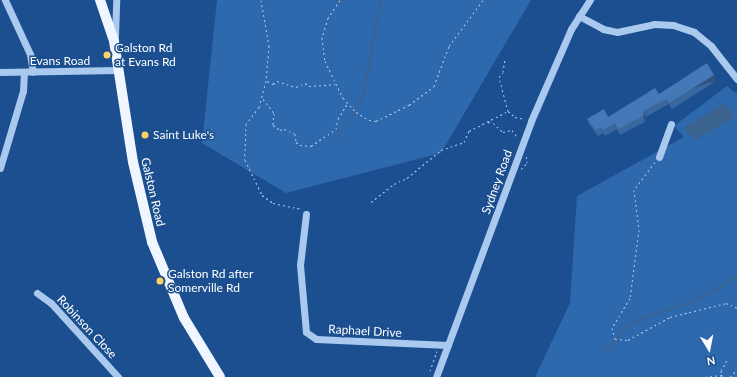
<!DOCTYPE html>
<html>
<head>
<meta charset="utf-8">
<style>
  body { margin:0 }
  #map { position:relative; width:737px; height:377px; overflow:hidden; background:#1b4f8f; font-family:Lato,sans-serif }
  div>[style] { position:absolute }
  .green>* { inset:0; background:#2e69ad }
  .water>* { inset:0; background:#3c6290 }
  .stream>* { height:2px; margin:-1px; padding:0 1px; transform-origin:1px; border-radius:1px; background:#3c6290 }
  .path>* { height:1px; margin-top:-0.5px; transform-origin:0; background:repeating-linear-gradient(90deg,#a9c9ee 0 2px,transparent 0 5px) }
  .minor>* { height:7px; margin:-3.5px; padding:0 3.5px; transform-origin:3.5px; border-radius:3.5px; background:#a9c9ee }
  .major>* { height:10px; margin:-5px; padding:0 5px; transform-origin:5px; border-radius:5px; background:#f0f6ff }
  .wall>* { inset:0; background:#3a679d }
  .shaded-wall>* { inset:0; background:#305480; transform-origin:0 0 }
  .building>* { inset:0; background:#4478b7 }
  .dots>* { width:11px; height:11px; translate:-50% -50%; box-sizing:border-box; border:2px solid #1b4f8f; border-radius:50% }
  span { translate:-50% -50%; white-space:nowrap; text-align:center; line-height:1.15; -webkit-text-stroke:3px #1b4f8f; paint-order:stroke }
  .poi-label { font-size:12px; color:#fff }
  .left { translate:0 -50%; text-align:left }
  .street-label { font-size:12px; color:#fff }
  .north { position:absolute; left:689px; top:329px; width:40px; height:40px; -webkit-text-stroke:3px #1b4f8f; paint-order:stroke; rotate:170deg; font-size:11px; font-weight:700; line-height:16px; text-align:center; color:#fff }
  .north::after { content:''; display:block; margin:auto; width:14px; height:18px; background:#fff; clip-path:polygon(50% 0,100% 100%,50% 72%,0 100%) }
</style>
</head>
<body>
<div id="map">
  <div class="green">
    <i style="clip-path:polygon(217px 0,531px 0,441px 153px,286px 193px,202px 143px)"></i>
    <i style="clip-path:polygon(727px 86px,737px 94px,737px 377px,535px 377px,570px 303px,577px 196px,684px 137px,674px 126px)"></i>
  </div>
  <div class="water">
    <i style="clip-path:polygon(724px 103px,735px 116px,696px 140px,684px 128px)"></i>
  </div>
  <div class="stream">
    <i style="left:336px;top:0;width:3px;rotate:18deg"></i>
    <i style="left:341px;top:1px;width:1px;rotate:45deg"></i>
    <i style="left:333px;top:141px;width:37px;rotate:-52deg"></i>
    <i style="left:356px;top:112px;width:22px;rotate:-69deg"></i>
    <i style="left:364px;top:91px;width:93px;rotate:-79.4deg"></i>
    <i style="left:605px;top:351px;width:40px;rotate:-47deg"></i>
    <i style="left:632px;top:322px;width:68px;rotate:-19deg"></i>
    <i style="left:696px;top:300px;width:47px;rotate:-29.3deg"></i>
  </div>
  <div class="path">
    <i style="left:261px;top:0;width:47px;rotate:80.1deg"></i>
    <i style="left:269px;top:46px;width:35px;rotate:95deg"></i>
    <i style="left:266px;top:81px;width:27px;rotate:105deg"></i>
    <i style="left:259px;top:107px;width:21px;rotate:127deg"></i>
    <i style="left:246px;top:124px;width:36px;rotate:92deg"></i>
    <i style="left:245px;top:160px;width:39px;rotate:64deg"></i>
    <i style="left:262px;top:195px;width:14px;rotate:36deg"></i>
    <i style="left:273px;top:203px;width:29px;rotate:12deg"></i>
    <i style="left:340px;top:0;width:22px;rotate:124deg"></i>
    <i style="left:328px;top:18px;width:21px;rotate:107deg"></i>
    <i style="left:322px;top:38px;width:23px;rotate:83deg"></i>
    <i style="left:325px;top:61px;width:41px;rotate:64.1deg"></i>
    <i style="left:343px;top:98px;width:19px;rotate:47deg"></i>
    <i style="left:356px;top:112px;width:15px;rotate:32deg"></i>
    <i style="left:369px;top:120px;width:7px;rotate:8deg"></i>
    <i style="left:376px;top:121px;width:37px;rotate:-26deg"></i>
    <i style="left:409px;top:105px;width:31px;rotate:-37deg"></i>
    <i style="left:434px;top:86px;width:43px;rotate:-69.4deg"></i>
    <i style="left:449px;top:46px;width:57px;rotate:-53.5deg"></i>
    <i style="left:267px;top:81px;width:7px;rotate:27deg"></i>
    <i style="left:273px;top:84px;width:5px;rotate:-37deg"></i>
    <i style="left:277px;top:81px;width:20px;rotate:18deg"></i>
    <i style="left:296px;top:87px;width:10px;rotate:-24deg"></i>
    <i style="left:305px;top:83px;width:5px;rotate:37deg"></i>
    <i style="left:309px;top:86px;width:26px;rotate:-4deg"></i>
    <i style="left:263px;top:99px;width:18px;rotate:52deg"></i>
    <i style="left:274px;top:113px;width:12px;rotate:95deg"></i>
    <i style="left:273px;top:125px;width:9px;rotate:36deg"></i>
    <i style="left:280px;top:130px;width:4px;rotate:-14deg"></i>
    <i style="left:284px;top:129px;width:12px;rotate:24deg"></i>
    <i style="left:295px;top:134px;width:8px;rotate:83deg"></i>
    <i style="left:296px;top:142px;width:5px;rotate:37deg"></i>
    <i style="left:300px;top:145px;width:11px;rotate:5deg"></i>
    <i style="left:311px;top:146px;width:30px;rotate:-34deg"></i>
    <i style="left:336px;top:129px;width:10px;rotate:-79deg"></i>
    <i style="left:338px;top:119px;width:17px;rotate:-59deg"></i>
    <i style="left:508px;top:111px;width:9px;rotate:41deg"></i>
    <i style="left:515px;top:117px;width:10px;rotate:11deg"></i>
    <i style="left:488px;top:122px;width:5px;rotate:11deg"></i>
    <i style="left:493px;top:123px;width:13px;rotate:42deg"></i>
    <i style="left:503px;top:132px;width:9px;rotate:-13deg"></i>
    <i style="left:512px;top:130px;width:9px;rotate:54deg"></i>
    <i style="left:655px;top:162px;width:35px;rotate:127deg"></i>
    <i style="left:634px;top:190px;width:40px;rotate:82.9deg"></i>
    <i style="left:639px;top:230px;width:69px;rotate:97.5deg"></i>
    <i style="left:630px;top:298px;width:35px;rotate:121deg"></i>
    <i style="left:612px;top:328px;width:11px;rotate:75deg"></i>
    <i style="left:615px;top:339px;width:13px;rotate:4deg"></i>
    <i style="left:628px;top:340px;width:48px;rotate:-28.7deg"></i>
    <i style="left:670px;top:317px;width:58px;rotate:-14deg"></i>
    <i style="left:726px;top:303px;width:12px;rotate:24deg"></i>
    <i style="left:521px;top:169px;width:8px;rotate:-45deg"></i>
    <i style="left:527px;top:163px;width:9px;rotate:-96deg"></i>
    <i style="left:371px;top:202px;width:29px;rotate:-38deg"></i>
    <i style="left:394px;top:184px;width:14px;rotate:-25deg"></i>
    <i style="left:407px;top:178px;width:44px;rotate:-39.5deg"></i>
    <i style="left:441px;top:150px;width:24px;rotate:-19deg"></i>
    <i style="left:464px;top:142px;width:12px;rotate:-66deg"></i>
    <i style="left:469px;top:131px;width:44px;rotate:-27.1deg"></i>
    <i style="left:508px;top:111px;width:35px;rotate:-105deg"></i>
    <i style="left:499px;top:77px;width:6px;rotate:-51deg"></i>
    <i style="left:503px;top:72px;width:13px;rotate:-81deg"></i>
    <i style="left:430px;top:371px;width:21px;rotate:-71deg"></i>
    <i style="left:705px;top:377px;width:16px;rotate:-7deg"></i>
    <i style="left:721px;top:375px;width:5px;rotate:22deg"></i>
    <i style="left:721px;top:377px;width:6px;rotate:-90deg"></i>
    <i style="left:721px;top:371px;width:13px;rotate:-61deg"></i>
    <i style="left:730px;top:377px;width:10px;rotate:-45deg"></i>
  </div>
  <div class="minor">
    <i style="left:5px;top:0;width:60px;rotate:65.2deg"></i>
    <i style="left:30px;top:54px;width:18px;rotate:81deg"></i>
    <i style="left:579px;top:16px;width:27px;rotate:28deg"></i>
    <i style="left:603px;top:29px;width:14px;rotate:12deg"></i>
    <i style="left:617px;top:32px;width:38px;rotate:-12deg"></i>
    <i style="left:654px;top:24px;width:19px;rotate:3deg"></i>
    <i style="left:673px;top:25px;width:22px;rotate:18deg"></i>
    <i style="left:694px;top:32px;width:22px;rotate:39deg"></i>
    <i style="left:711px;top:46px;width:42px;rotate:51.8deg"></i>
    <i style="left:115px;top:36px;width:36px;rotate:-88deg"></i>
    <i style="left:0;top:72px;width:119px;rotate:-1deg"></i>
    <i style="left:659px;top:157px;width:35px;rotate:-70deg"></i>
    <i style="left:0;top:168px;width:80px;rotate:-73.4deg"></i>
    <i style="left:23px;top:91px;width:19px;rotate:-87deg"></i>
    <i style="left:306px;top:214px;width:51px;rotate:96.7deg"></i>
    <i style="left:300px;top:265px;width:67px;rotate:84.9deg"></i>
    <i style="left:306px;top:332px;width:12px;rotate:35deg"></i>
    <i style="left:316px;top:339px;width:132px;rotate:2.6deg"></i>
    <i style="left:37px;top:293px;width:17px;rotate:36deg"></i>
    <i style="left:51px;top:303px;width:100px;rotate:47.8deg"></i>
    <i style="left:436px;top:377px;width:273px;rotate:-69.6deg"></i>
    <i style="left:531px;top:121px;width:100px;rotate:-66.5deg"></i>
    <i style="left:571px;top:29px;width:35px;rotate:-57deg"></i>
  </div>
  <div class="major">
    <i style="left:100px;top:0;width:43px;rotate:71.1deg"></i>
    <i style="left:114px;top:41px;width:122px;rotate:81.1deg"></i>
    <i style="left:133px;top:162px;width:82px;rotate:76.6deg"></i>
    <i style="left:152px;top:242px;width:82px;rotate:67.2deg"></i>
    <i style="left:184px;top:318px;width:69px;rotate:58.6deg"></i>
  </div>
  <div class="wall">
    <i style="clip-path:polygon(714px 75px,716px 81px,672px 109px,669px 104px,656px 111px,646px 117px,645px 122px,620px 135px,617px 129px,605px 136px,603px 133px,598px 136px,589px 124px,587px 119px,608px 117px,659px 94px)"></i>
  </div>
  <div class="shaded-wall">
    <i style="left:714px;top:75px;width:6px;height:53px;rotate:72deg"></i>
    <i style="clip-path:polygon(644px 111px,646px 117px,645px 122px,643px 116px)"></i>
  </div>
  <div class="building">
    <i style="clip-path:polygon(707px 63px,714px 75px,669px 103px,667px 99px,654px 105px,644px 111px,643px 116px,618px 129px,615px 123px,603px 130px,601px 127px,596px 130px,587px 119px,604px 109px,608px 117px,655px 88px,659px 94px)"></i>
  </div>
  <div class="dots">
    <i style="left:107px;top:55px;background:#ffd166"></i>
    <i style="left:145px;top:135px;background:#ffd166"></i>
    <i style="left:160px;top:281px;background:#ffd166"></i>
  </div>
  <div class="poi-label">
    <span class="left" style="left:115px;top:55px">Galston Rd<br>at Evans Rd</span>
    <span class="left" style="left:153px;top:135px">Saint Luke's</span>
    <span class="left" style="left:168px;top:281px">Galston Rd after<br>Somerville Rd</span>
  </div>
  <div class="street-label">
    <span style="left:60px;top:61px">Evans Road</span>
    <span style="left:497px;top:182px;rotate:-70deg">Sydney Road</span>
    <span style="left:153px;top:192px;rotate:77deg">Galston Road</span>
    <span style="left:87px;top:327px;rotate:47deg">Robinson Close</span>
    <span style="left:365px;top:331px;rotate:3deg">Raphael Drive</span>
  </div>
  <div class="north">N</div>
</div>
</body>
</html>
